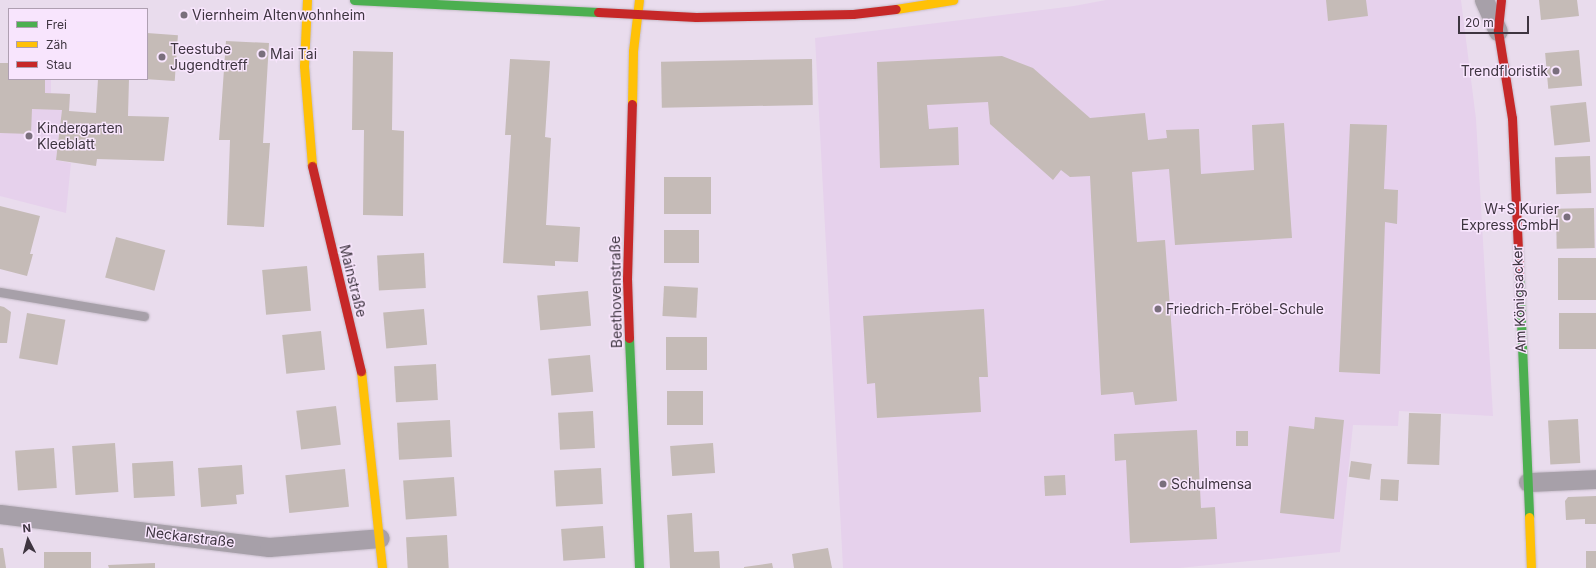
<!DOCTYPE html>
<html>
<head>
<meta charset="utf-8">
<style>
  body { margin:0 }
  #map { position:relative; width:1596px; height:568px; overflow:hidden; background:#e9dced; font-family:Inter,sans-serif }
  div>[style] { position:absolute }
  .built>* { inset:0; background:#e6d1ec }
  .building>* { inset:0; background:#c5bbb7; transform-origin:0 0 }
  .roads { filter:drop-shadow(0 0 1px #c6bcc9) drop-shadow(0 0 1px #c6bcc9) }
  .lane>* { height:9px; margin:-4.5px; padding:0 4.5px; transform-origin:4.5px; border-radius:4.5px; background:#a7a0a9 }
  .street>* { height:19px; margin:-9.5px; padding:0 9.5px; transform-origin:9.5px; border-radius:9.5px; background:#a7a0a9 }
  .fast>* { height:9px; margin:-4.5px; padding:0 4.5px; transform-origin:4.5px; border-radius:4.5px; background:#4caf50 }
  .slow>* { height:9px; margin:-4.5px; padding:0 4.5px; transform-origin:4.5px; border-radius:4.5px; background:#ffc107 }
  .jam>* { height:9px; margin:-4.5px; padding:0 4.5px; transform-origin:4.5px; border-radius:4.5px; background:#c62828 }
  .dots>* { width:11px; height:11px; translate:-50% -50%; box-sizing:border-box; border:2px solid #f8e5fd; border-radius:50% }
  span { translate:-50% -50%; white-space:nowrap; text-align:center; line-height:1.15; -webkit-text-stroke:3px #f8e5fd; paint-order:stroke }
  .poi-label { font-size:14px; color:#3e3540 }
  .left { translate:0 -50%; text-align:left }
  .right { translate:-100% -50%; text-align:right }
  .street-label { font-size:14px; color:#3e3540 }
  .legend { position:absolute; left:8px; top:8px; width:140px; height:72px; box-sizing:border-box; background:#f8e5fd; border:1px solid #ae9fb1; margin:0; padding:5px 7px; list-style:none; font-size:12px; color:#3e3540 }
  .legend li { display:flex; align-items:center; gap:8px; height:20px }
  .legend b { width:20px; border:1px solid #ae9fb1 }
  .north { position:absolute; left:8px; top:520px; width:40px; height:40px; -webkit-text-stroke:3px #f8e5fd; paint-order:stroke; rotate:354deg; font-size:11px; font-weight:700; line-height:16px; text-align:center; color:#3e3540 }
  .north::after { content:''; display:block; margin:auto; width:14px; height:18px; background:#3e3540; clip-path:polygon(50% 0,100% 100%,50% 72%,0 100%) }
  .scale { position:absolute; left:1458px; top:16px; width:71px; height:18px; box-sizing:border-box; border:2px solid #3e3540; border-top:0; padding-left:5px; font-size:12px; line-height:14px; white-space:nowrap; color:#3e3540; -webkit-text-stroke:3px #f8e5fd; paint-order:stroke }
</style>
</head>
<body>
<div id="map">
  <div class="built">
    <i style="clip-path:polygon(1106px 0,1461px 0,1476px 119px,1493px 416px,1399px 411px,1398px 426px,1353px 425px,1340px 552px,1179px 568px,843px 568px,815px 38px,1074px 6px)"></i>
    <i style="clip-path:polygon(9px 51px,9px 79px,51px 79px,51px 93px,70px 94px,69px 111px,62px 111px,56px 160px,71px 163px,66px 213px,0 196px,0 63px,8px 63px)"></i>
  </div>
  <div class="building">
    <i style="clip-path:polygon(1326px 0,1366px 0,1368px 16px,1328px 21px)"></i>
    <i style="clip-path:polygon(1539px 0,1577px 0,1579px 16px,1541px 20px)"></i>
    <i style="left:147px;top:33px;width:31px;height:46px;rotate:4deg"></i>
    <i style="clip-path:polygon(226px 41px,269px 43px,263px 143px,270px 143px,264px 227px,227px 225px,230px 140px,219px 140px)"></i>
    <i style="left:1579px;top:50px;width:36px;height:34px;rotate:85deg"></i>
    <i style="clip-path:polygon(353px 51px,393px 52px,392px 130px,404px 131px,403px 216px,363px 215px,364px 130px,352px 130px)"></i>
    <i style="clip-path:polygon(1002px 56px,1033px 68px,1090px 118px,1145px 113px,1148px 140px,1167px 138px,1166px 130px,1199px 129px,1201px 174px,1254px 170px,1252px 125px,1284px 123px,1292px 238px,1175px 245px,1169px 169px,1132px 172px,1137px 242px,1165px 240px,1177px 401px,1135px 405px,1133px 392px,1101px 395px,1090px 176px,1070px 177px,1061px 170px,1053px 180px,990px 124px,988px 102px,927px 105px,929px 129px,958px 127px,959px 165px,880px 168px,877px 62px)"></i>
    <i style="clip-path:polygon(510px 59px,550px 61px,545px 137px,551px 138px,546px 225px,580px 227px,578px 262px,555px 261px,555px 266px,503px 263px,511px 135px,505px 135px)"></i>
    <i style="left:812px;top:59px;width:46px;height:151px;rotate:89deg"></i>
    <i style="clip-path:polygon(0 63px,9px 63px,9px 79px,45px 79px,45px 93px,70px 94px,69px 111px,96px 113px,98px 79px,129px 79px,128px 116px,169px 117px,164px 161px,97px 159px,96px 166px,56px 160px,62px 110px,32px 109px,31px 134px,0 133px)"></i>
    <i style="left:1586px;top:102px;width:40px;height:36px;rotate:84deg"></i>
    <i style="clip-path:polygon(1350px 124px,1387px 125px,1384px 189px,1398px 190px,1397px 224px,1385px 222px,1380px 374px,1339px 372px)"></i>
    <i style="left:1590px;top:156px;width:37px;height:35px;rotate:88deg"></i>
    <i style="left:664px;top:177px;width:47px;height:37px"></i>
    <i style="clip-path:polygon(0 206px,40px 216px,30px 254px,33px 254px,27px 276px,0 269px)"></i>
    <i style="left:1594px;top:208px;width:40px;height:38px;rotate:89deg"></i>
    <i style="left:664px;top:230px;width:35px;height:33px"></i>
    <i style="left:116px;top:237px;width:51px;height:42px;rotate:15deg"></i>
    <i style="left:424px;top:253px;width:35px;height:47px;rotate:87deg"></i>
    <i style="left:1596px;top:258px;width:42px;height:38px;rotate:90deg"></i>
    <i style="left:307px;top:266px;width:45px;height:45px;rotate:85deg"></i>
    <i style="left:664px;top:286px;width:34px;height:30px;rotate:3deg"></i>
    <i style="left:588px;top:291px;width:35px;height:51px;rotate:85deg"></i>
    <i style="clip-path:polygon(0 306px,4px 307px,11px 312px,7px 343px,0 343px)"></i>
    <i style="left:424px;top:309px;width:36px;height:41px;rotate:85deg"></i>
    <i style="clip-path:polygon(984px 309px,988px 377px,979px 377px,981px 412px,877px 418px,875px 383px,867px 384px,863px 316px)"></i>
    <i style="left:27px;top:313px;width:39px;height:46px;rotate:10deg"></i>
    <i style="left:1596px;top:313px;width:36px;height:37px;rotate:90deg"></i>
    <i style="left:321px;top:331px;width:39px;height:39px;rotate:84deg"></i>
    <i style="left:666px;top:337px;width:41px;height:33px"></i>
    <i style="left:590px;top:355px;width:37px;height:42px;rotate:85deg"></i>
    <i style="left:436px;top:364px;width:36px;height:42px;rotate:87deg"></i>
    <i style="left:667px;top:391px;width:36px;height:34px"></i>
    <i style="left:336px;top:406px;width:39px;height:40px;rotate:83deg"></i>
    <i style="left:593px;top:411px;width:37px;height:35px;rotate:87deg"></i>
    <i style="left:1409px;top:413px;width:32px;height:51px;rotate:2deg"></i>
    <i style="clip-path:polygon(1315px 417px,1344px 420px,1334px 519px,1280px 513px,1289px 426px,1314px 429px)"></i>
    <i style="left:1578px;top:419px;width:44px;height:30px;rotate:87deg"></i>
    <i style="left:450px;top:420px;width:37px;height:53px;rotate:87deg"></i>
    <i style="clip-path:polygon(1197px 430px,1201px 508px,1215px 507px,1217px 539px,1130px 543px,1126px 460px,1115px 461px,1114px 434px)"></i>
    <i style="left:1236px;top:431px;width:12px;height:15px"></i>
    <i style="left:115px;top:443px;width:49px;height:43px;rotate:86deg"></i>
    <i style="left:713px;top:443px;width:30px;height:43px;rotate:86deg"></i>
    <i style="left:54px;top:448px;width:40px;height:39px;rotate:86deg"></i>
    <i style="left:173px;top:461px;width:35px;height:41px;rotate:87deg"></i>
    <i style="left:1351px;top:461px;width:21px;height:16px;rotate:8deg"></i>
    <i style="clip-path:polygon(242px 465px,244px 494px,236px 495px,237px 504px,201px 507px,198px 468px)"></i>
    <i style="left:601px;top:468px;width:36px;height:47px;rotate:87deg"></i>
    <i style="left:345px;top:469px;width:38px;height:60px;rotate:84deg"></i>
    <i style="left:1065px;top:475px;width:20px;height:21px;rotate:87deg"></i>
    <i style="left:454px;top:477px;width:39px;height:51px;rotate:86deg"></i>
    <i style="left:1381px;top:479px;width:18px;height:21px;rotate:3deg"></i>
    <i style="clip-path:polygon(1596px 496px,1596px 524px,1585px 524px,1585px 519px,1566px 520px,1565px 501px,1568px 497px)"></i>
    <i style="clip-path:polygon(692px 513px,694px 552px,719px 551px,720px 568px,670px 568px,667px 515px)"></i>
    <i style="left:603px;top:526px;width:32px;height:42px;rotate:86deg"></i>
    <i style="left:447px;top:535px;width:33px;height:41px;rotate:87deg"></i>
    <i style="clip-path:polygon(0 548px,3px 548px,6px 568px,0 568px)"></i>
    <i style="clip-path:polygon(828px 548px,832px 568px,794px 568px,792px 554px)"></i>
    <i style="left:1586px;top:551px;width:10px;height:17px"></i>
    <i style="left:91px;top:552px;width:16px;height:47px;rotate:90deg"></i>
    <i style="clip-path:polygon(155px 563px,155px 568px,109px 568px,108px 565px)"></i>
    <i style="clip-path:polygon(772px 563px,773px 568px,744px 568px,744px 567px)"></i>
  </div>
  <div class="roads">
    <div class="lane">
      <i style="left:0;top:292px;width:146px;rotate:9.5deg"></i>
    </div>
    <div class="street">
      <i style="left:1484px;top:0;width:34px;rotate:66deg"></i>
      <i style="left:1528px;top:482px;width:68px;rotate:-2.5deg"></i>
      <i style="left:0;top:514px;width:271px;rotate:7deg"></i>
      <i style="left:269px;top:547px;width:111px;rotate:-4.6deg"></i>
    </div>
    <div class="fast">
      <i style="left:354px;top:0;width:244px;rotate:2.8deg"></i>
      <i style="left:1519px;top:274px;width:243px;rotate:87.6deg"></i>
      <i style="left:629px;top:338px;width:230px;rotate:87.5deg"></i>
    </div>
    <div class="slow">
      <i style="left:307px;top:0;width:66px;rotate:92.6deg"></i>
      <i style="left:304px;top:66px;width:100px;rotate:85.4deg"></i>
      <i style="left:896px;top:9px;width:58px;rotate:-9deg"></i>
      <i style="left:632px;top:104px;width:53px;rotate:-88.9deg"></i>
      <i style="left:633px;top:51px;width:51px;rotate:-83.3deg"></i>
      <i style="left:361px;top:371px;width:198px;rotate:83.9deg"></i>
      <i style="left:1529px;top:517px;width:51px;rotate:87.8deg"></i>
    </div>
    <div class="jam">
      <i style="left:1501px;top:0;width:31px;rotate:96deg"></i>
      <i style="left:1498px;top:31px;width:88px;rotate:80.9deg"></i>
      <i style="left:1512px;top:118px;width:156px;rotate:87.4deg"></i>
      <i style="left:598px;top:12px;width:98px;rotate:2.9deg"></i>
      <i style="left:696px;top:17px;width:157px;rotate:-1.1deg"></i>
      <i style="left:853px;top:14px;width:43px;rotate:-6.6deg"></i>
      <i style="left:312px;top:166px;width:211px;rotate:76.6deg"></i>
      <i style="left:629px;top:338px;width:59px;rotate:-91.9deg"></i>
      <i style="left:627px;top:279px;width:175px;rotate:-88.4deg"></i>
    </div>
  </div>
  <div class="dots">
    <i style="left:184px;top:15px;background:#7a6f7d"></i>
    <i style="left:262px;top:54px;background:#7a6f7d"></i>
    <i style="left:162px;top:57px;background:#7a6f7d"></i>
    <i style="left:1556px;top:71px;background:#7a6f7d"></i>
    <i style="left:29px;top:136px;background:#7a6f7d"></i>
    <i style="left:1567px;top:217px;background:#7a6f7d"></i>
    <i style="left:1158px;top:309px;background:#7a6f7d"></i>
    <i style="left:1163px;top:484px;background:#7a6f7d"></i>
  </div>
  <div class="poi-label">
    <span class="left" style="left:192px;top:15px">Viernheim Altenwohnheim</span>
    <span class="left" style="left:170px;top:57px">Teestube<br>Jugendtreff</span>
    <span class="left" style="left:270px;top:54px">Mai Tai</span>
    <span class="right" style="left:1548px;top:71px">Trendfloristik</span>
    <span class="left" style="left:37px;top:136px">Kindergarten<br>Kleeblatt</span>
    <span class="right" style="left:1559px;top:217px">W+S Kurier<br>Express GmbH</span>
    <span class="left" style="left:1166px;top:309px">Friedrich-Fröbel-Schule</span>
    <span class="left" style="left:1171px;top:484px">Schulmensa</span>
  </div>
  <div class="street-label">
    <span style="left:353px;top:281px;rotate:76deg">Mainstraße</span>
    <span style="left:616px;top:292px;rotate:-91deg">Beethovenstraße</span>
    <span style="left:1519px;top:299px;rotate:-92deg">Am Königsacker</span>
    <span style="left:190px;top:537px;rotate:7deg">Neckarstraße</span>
  </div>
  <ul class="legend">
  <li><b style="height:5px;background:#4caf50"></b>Frei</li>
  <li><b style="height:5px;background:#ffc107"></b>Zäh</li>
  <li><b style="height:5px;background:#c62828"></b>Stau</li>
  </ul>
  <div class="north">N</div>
  <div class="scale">20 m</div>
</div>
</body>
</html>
